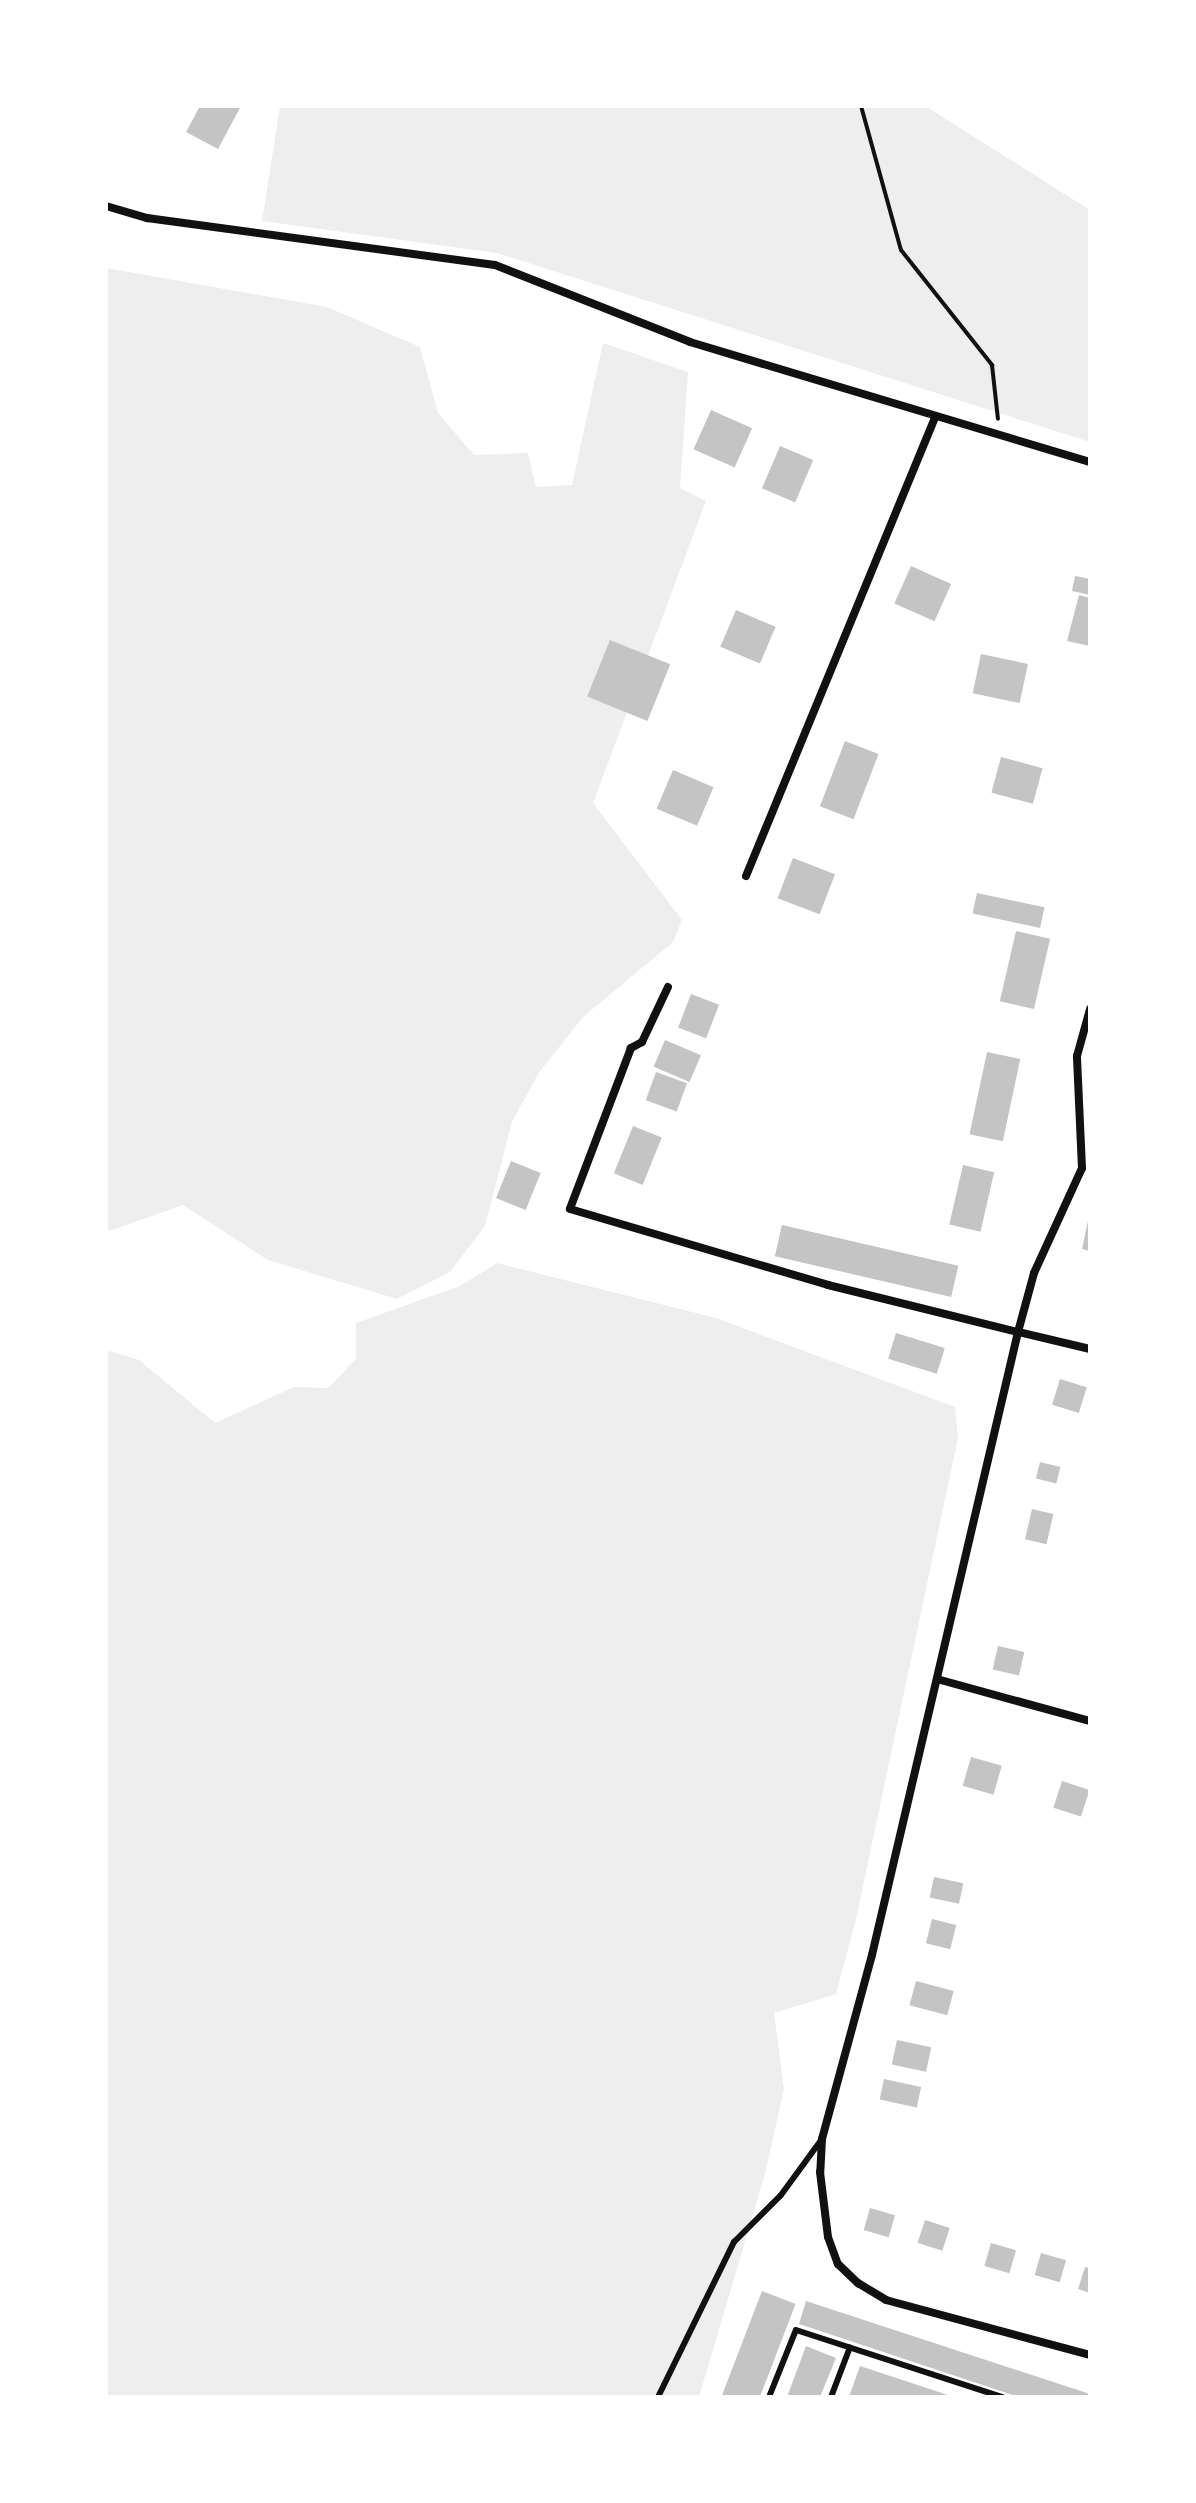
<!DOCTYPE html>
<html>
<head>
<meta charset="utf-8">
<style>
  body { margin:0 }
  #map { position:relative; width:1196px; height:2503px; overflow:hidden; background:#fff; font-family:Ubuntu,sans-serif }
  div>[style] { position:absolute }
  .green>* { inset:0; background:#eee }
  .building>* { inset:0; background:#c4c4c4; transform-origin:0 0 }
  .path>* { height:4px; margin:-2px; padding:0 2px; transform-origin:2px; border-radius:2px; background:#111 }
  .service>* { height:6px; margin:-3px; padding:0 3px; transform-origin:3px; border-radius:3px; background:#111 }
  .minor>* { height:8px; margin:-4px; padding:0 4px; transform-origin:4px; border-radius:4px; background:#111 }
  span { translate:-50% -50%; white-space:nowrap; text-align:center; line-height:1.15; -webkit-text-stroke:8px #fff; paint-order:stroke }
  .frame { position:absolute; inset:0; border:108px solid #fff; pointer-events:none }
</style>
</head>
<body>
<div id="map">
  <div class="green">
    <i style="clip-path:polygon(280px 106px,925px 106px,1090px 210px,1090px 442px,497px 253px,262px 221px)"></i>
    <i style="clip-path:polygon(106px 268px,327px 307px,420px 347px,438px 413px,474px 455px,528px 453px,536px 487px,572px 485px,603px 343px,688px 372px,680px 488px,706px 501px,593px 803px,682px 920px,673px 942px,583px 1017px,538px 1074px,512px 1122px,485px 1226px,450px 1272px,397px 1299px,268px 1260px,183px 1205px,106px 1232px)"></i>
    <i style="clip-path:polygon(497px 1263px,716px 1318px,955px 1407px,958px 1438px,856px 1919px,836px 1994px,774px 2013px,784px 2089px,765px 2174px,699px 2397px,106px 2397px,106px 1350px,139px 1360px,215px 1423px,294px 1387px,328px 1388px,356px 1359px,356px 1323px,460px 1286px)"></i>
  </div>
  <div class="building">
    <i style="clip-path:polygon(200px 106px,241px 106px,218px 149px,186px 132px)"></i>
    <i style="left:711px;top:410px;width:45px;height:43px;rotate:24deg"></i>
    <i style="left:780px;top:446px;width:36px;height:46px;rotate:23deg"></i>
    <i style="left:911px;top:566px;width:44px;height:41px;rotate:24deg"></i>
    <i style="clip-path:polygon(1075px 576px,1090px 579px,1090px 595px,1072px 591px)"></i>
    <i style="clip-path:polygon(1079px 595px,1090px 598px,1090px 646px,1067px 641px)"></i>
    <i style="left:736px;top:610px;width:43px;height:40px;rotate:23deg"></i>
    <i style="left:610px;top:640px;width:65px;height:61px;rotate:22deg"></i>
    <i style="left:981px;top:654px;width:48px;height:40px;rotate:12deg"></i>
    <i style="left:845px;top:741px;width:36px;height:70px;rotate:21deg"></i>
    <i style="left:1001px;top:757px;width:43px;height:37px;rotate:15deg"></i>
    <i style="left:673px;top:770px;width:44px;height:42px;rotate:23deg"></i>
    <i style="left:793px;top:858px;width:45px;height:43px;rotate:21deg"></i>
    <i style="left:977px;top:893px;width:69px;height:21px;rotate:12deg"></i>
    <i style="left:1016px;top:931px;width:35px;height:72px;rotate:13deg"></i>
    <i style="left:691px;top:994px;width:30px;height:36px;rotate:21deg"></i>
    <i style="left:665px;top:1040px;width:39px;height:29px;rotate:23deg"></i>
    <i style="left:987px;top:1052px;width:34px;height:84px;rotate:12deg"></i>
    <i style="left:656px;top:1072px;width:33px;height:30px;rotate:20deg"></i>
    <i style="left:633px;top:1126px;width:31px;height:51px;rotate:22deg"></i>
    <i style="left:511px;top:1161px;width:32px;height:40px;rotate:22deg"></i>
    <i style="left:963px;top:1165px;width:32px;height:61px;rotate:13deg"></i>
    <i style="clip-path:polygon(1089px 1216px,1090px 1216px,1090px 1251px,1082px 1249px)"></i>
    <i style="left:782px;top:1225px;width:181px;height:32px;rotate:13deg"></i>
    <i style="left:896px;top:1333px;width:51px;height:27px;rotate:17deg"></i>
    <i style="left:1060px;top:1379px;width:28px;height:27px;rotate:17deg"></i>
    <i style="left:1040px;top:1462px;width:21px;height:17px;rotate:14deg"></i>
    <i style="left:1032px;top:1509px;width:22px;height:31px;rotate:13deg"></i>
    <i style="left:998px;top:1646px;width:27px;height:24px;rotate:13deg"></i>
    <i style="left:971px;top:1757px;width:32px;height:30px;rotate:16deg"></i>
    <i style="left:1062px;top:1781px;width:29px;height:28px;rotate:18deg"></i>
    <i style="left:934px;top:1877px;width:30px;height:21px;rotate:12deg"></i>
    <i style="left:932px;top:1919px;width:25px;height:25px;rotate:14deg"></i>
    <i style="left:916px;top:1981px;width:39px;height:25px;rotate:15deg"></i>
    <i style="left:897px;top:2040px;width:35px;height:25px;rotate:12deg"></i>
    <i style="left:884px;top:2079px;width:38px;height:21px;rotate:12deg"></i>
    <i style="left:870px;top:2208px;width:26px;height:23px;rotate:16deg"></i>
    <i style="left:925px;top:2220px;width:26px;height:24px;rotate:18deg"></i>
    <i style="left:991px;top:2243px;width:26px;height:24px;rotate:16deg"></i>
    <i style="left:1041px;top:2253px;width:26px;height:23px;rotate:16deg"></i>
    <i style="clip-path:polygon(1085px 2267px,1090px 2268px,1090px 2293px,1078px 2289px)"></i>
    <i style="left:762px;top:2291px;width:36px;height:114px;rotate:21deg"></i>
    <i style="clip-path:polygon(806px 2301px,1090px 2394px,1090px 2397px,1019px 2397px,799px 2324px)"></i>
    <i style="clip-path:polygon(806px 2346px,836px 2358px,820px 2397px,787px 2397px)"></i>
    <i style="clip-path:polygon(860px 2366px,951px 2396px,951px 2397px,849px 2397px)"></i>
  </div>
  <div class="path">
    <i style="left:861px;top:106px;width:149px;rotate:74.5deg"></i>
    <i style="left:901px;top:250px;width:147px;rotate:51.6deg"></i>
    <i style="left:992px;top:365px;width:54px;rotate:83.7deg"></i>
  </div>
  <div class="service">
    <i style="left:658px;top:2397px;width:173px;rotate:-63.9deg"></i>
    <i style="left:734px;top:2242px;width:66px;rotate:-45deg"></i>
    <i style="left:781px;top:2195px;width:69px;rotate:-53.8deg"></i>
    <i style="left:769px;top:2397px;width:72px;rotate:-68.1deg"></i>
    <i style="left:796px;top:2330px;width:217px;rotate:18deg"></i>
    <i style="left:831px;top:2397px;width:53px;rotate:-69.2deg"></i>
  </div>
  <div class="minor">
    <i style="left:106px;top:206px;width:43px;rotate:16.3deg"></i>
    <i style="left:147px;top:218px;width:351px;rotate:7.7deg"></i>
    <i style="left:495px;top:265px;width:210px;rotate:21.5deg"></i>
    <i style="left:690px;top:342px;width:418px;rotate:16.7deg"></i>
    <i style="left:746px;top:876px;width:496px;rotate:-67.6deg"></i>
    <i style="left:668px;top:987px;width:61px;rotate:115.3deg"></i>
    <i style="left:642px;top:1042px;width:13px;rotate:151deg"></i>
    <i style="left:631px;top:1048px;width:172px;rotate:110.8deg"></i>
    <i style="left:570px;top:1209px;width:269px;rotate:16.4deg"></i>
    <i style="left:828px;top:1285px;width:196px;rotate:13.9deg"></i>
    <i style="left:1018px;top:1332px;width:61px;rotate:-74.8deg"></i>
    <i style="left:1034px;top:1273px;width:115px;rotate:-65.4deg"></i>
    <i style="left:1082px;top:1168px;width:112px;rotate:-92.6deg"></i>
    <i style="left:1077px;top:1056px;width:49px;rotate:-74.5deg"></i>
    <i style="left:1090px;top:1349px;width:74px;rotate:-166.7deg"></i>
    <i style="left:1018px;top:1332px;width:640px;rotate:103.19deg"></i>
    <i style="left:872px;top:1955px;width:191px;rotate:105.2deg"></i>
    <i style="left:822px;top:2139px;width:33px;rotate:93deg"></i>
    <i style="left:820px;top:2172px;width:65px;rotate:83deg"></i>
    <i style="left:828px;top:2237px;width:29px;rotate:70deg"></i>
    <i style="left:838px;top:2264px;width:28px;rotate:44deg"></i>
    <i style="left:858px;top:2283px;width:33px;rotate:31deg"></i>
    <i style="left:886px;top:2300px;width:211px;rotate:15.1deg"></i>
    <i style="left:937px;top:1679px;width:159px;rotate:15.4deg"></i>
  </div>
  <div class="frame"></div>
</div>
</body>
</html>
